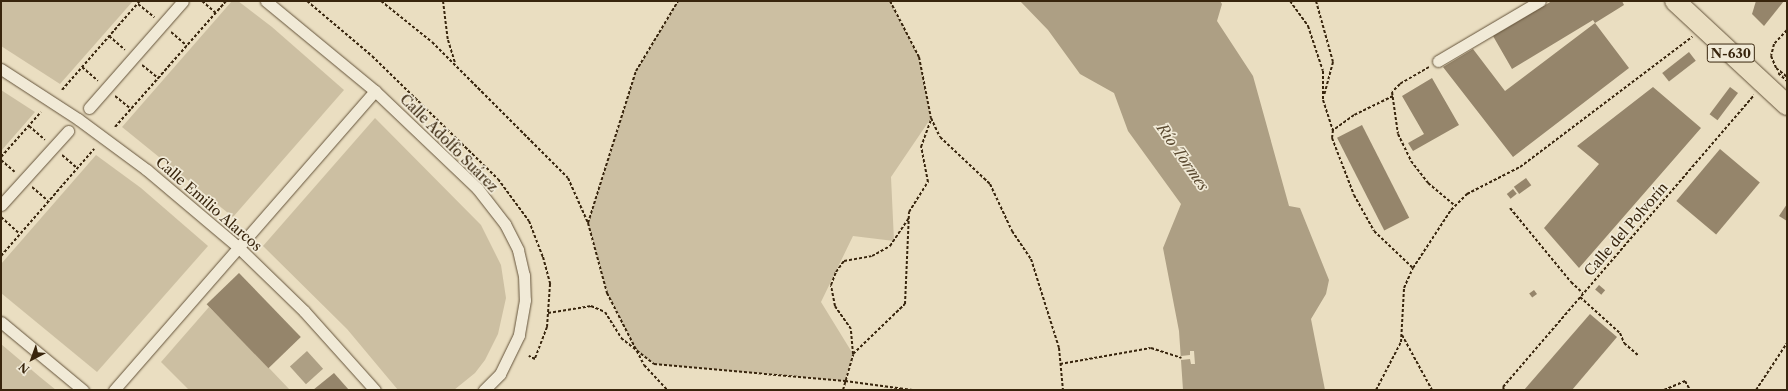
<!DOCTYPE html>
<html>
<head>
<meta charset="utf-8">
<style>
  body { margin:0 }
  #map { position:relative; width:1788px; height:391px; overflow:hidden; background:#eadec1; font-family:"Libre Caslon Text",serif }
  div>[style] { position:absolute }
  .green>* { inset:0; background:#ccbfa2 }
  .water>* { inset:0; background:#ad9f84; transform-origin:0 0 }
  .pier>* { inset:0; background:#eadec1 }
  .building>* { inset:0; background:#95856b; transform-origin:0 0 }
  .path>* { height:2px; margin-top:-1px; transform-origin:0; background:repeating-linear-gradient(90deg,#38250d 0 3px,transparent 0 5px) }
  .roads { filter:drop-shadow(0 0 1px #64533a) drop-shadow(0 0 1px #64533a) }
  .street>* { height:11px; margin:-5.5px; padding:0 5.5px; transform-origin:5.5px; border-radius:5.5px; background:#f1ead7 }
  .highway>* { height:20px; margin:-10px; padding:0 10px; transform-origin:10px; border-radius:10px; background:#eadec1 }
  span { translate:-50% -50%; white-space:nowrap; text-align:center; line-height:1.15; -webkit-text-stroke:3.5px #f1ead7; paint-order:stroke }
  .shield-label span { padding:1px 3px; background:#f1ead7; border:1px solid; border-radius:3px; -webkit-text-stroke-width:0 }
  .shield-label { font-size:13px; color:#38250d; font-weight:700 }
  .street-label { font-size:14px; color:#38250d }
  .water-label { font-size:15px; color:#5b4a31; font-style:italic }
  .frame { position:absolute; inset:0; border:2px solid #38250d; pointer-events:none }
  .north { position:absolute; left:12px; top:339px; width:40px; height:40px; -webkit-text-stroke:3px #f1ead7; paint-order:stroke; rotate:221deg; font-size:11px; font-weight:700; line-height:16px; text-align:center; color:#38250d }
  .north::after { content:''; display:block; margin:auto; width:14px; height:18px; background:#38250d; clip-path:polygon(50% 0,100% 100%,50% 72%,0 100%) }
</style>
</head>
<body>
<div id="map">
  <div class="green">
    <i style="clip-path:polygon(1px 1px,133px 1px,60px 84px,1px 46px)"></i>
    <i style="clip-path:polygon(232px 1px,238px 1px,272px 27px,344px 90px,233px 217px,122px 127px)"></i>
    <i style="clip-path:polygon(678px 1px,890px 1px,919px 57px,931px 118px,891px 177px,894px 241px,853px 236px,821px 302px,853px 354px,845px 381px,654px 364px,637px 352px,607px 293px,588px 223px,636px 71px)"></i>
    <i style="clip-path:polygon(1px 90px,35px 112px,1px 151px)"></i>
    <i style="clip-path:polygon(375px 118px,481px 225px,501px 265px,506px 298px,498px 334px,485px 360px,475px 373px,454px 390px,398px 390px,347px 329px,263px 246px)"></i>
    <i style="clip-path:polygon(96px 155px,141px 188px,208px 246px,97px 372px,1px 293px,1px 264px)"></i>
    <i style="clip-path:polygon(209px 307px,269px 368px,290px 390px,189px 390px,161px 362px)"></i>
    <i style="clip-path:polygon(1px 344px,40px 377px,56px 390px,1px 390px)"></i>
  </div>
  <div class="water">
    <i style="clip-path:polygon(1020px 1px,1220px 1px,1222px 4px,1217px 21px,1253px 76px,1289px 206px,1300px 208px,1329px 280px,1326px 294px,1311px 319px,1325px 390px,1183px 390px,1179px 331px,1163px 248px,1181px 204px,1128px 131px,1114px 93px,1080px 74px,1048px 30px)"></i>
    <i style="left:307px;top:351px;width:24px;height:23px;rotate:48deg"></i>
  </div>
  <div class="pier">
    <i style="clip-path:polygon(1190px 351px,1194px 351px,1195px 364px,1191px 364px,1190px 359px,1181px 360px,1181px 356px,1190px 355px)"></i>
  </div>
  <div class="building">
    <i style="clip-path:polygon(1552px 1px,1622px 1px,1624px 5px,1595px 23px,1593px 20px,1512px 69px,1493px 36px)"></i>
    <i style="clip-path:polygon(1756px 1px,1784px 1px,1764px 26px,1752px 14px)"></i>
    <i style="clip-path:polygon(1595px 23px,1629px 68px,1513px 157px,1443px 67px,1473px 49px,1505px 91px)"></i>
    <i style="left:1689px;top:52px;width:11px;height:34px;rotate:52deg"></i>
    <i style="clip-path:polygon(1432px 78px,1459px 125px,1413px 151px,1408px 143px,1424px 134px,1402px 96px)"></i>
    <i style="clip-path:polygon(1653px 87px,1701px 128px,1579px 268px,1544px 228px,1599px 164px,1577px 146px)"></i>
    <i style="left:1730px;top:87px;width:10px;height:34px;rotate:37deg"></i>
    <i style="left:1362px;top:125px;width:104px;height:28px;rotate:63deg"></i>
    <i style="left:1720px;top:149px;width:52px;height:68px;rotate:40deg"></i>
    <i style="left:1526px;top:178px;width:9px;height:15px;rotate:54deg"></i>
    <i style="left:1513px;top:189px;width:6px;height:8px;rotate:51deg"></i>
    <i style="clip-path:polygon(1787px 204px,1787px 221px,1779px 216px)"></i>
    <i style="left:239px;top:273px;width:89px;height:45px;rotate:46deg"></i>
    <i style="left:1599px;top:285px;width:8px;height:6px;rotate:40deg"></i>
    <i style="left:1534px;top:290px;width:5px;height:6px;rotate:53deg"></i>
    <i style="clip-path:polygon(1590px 314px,1617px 337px,1572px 390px,1524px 390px)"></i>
    <i style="clip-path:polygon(334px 373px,349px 390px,313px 390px)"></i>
  </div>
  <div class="path">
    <i style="left:202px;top:1px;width:18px;rotate:41deg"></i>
    <i style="left:307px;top:1px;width:85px;rotate:40.2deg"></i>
    <i style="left:372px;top:56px;width:176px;rotate:44.3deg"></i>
    <i style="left:498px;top:179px;width:52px;rotate:53.6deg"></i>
    <i style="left:529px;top:221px;width:39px;rotate:69deg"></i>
    <i style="left:543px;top:257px;width:28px;rotate:75deg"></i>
    <i style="left:550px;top:284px;width:43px;rotate:94deg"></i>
    <i style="left:547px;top:327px;width:34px;rotate:111deg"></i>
    <i style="left:535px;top:359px;width:7px;rotate:-153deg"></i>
    <i style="left:381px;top:1px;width:65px;rotate:38.8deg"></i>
    <i style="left:432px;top:42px;width:192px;rotate:45deg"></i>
    <i style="left:568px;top:178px;width:49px;rotate:66deg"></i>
    <i style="left:588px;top:223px;width:73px;rotate:74.8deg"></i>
    <i style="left:607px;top:293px;width:81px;rotate:62.8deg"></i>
    <i style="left:644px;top:365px;width:34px;rotate:47deg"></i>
    <i style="left:443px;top:1px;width:39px;rotate:83deg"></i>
    <i style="left:448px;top:40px;width:24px;rotate:73deg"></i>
    <i style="left:890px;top:1px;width:63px;rotate:62.6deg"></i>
    <i style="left:919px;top:57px;width:62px;rotate:78.9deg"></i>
    <i style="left:931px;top:118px;width:21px;rotate:65deg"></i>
    <i style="left:940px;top:137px;width:69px;rotate:43.2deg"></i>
    <i style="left:990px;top:184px;width:52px;rotate:64.9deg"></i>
    <i style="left:1012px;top:231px;width:34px;rotate:56deg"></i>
    <i style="left:1031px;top:259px;width:93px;rotate:72.5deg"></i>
    <i style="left:1059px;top:348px;width:42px;rotate:84.6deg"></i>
    <i style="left:1290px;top:1px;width:31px;rotate:54deg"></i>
    <i style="left:1308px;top:26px;width:47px;rotate:71.6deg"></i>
    <i style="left:1323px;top:71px;width:29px;rotate:90deg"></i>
    <i style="left:1323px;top:100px;width:32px;rotate:72deg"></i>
    <i style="left:1316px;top:1px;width:63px;rotate:74.4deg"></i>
    <i style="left:1333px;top:62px;width:35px;rotate:105deg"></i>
    <i style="left:138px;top:4px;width:21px;rotate:39deg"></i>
    <i style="left:1787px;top:30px;width:19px;rotate:133deg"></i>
    <i style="left:1774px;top:44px;width:12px;rotate:104deg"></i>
    <i style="left:1771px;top:56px;width:13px;rotate:67deg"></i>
    <i style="left:1776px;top:68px;width:14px;rotate:39deg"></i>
    <i style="left:171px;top:32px;width:21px;rotate:41deg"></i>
    <i style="left:109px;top:36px;width:21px;rotate:41deg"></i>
    <i style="left:142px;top:65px;width:21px;rotate:39deg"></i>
    <i style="left:82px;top:67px;width:21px;rotate:41deg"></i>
    <i style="left:1429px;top:67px;width:34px;rotate:150deg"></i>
    <i style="left:1400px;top:84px;width:11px;rotate:135deg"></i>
    <i style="left:1392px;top:92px;width:42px;rotate:81.9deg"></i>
    <i style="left:1398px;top:134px;width:30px;rotate:64deg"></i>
    <i style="left:1411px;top:161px;width:28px;rotate:52deg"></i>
    <i style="left:1428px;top:183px;width:35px;rotate:40deg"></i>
    <i style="left:1778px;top:73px;width:12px;rotate:42deg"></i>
    <i style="left:62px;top:90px;width:118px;rotate:-48.8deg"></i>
    <i style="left:115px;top:96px;width:21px;rotate:39deg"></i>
    <i style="left:1393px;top:96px;width:43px;rotate:154deg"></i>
    <i style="left:1354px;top:115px;width:26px;rotate:144deg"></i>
    <i style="left:1333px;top:130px;width:8px;rotate:97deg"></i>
    <i style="left:1332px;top:138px;width:61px;rotate:68.9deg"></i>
    <i style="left:1354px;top:195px;width:41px;rotate:60.9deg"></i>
    <i style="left:1374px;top:231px;width:54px;rotate:43.5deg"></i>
    <i style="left:29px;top:126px;width:21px;rotate:41deg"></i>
    <i style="left:115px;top:127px;width:168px;rotate:-48.6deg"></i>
    <i style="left:62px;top:155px;width:20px;rotate:41deg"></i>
    <i style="left:1px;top:157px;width:60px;rotate:-48.4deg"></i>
    <i style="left:1px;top:160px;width:18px;rotate:41deg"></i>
    <i style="left:32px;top:187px;width:21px;rotate:41deg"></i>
    <i style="left:1510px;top:208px;width:96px;rotate:50.5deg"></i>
    <i style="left:1571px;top:282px;width:16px;rotate:43deg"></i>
    <i style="left:1px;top:217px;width:25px;rotate:42deg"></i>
    <i style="left:588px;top:223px;width:159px;rotate:-72.5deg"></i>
    <i style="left:636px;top:71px;width:82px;rotate:-59deg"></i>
    <i style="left:1px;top:256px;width:142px;rotate:-49deg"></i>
    <i style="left:1580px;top:297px;width:54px;rotate:42deg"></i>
    <i style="left:1620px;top:333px;width:11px;rotate:68deg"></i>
    <i style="left:1624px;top:343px;width:20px;rotate:41deg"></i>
    <i style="left:548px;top:313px;width:44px;rotate:-9.2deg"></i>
    <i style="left:591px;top:306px;width:15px;rotate:23deg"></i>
    <i style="left:605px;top:312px;width:31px;rotate:58deg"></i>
    <i style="left:621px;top:338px;width:42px;rotate:38.2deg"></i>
    <i style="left:654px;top:364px;width:192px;rotate:5.1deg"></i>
    <i style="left:845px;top:381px;width:68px;rotate:7.7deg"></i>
    <i style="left:1402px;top:335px;width:63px;rotate:61.4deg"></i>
    <i style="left:853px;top:354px;width:25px;rotate:-95deg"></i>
    <i style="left:851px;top:329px;width:28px;rotate:-125deg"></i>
    <i style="left:835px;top:306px;width:21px;rotate:-101deg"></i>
    <i style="left:831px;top:285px;width:14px;rotate:-69deg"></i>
    <i style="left:836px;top:272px;width:14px;rotate:-54deg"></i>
    <i style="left:844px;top:261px;width:28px;rotate:-10deg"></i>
    <i style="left:872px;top:256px;width:21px;rotate:-29deg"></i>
    <i style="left:890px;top:246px;width:34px;rotate:-56deg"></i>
    <i style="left:1060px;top:364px;width:92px;rotate:-10deg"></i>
    <i style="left:1151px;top:348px;width:32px;rotate:18deg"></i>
    <i style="left:843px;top:390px;width:37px;rotate:-74deg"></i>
    <i style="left:853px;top:354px;width:72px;rotate:-43.9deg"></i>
    <i style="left:905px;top:304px;width:92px;rotate:-87.5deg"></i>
    <i style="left:909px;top:212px;width:36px;rotate:-58deg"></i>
    <i style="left:928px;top:182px;width:36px;rotate:-101deg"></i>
    <i style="left:921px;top:147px;width:30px;rotate:-70deg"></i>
    <i style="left:1376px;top:390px;width:54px;rotate:-62.5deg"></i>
    <i style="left:1401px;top:342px;width:54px;rotate:-86.8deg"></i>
    <i style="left:1404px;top:288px;width:22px;rotate:-66deg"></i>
    <i style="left:1413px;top:268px;width:69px;rotate:-56.8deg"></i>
    <i style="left:1451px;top:210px;width:23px;rotate:-45deg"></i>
    <i style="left:1467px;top:194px;width:59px;rotate:-27deg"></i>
    <i style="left:1520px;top:167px;width:216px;rotate:-37.1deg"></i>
    <i style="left:1504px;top:390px;width:3px;rotate:-108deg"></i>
    <i style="left:1503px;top:387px;width:385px;rotate:-49.3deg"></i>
    <i style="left:1664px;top:390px;width:23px;rotate:-23deg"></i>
    <i style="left:1685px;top:381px;width:10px;rotate:61deg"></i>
    <i style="left:1756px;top:390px;width:56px;rotate:-56.6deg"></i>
  </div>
  <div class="roads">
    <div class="street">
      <i style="left:266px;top:1px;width:141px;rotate:39.5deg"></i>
      <i style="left:375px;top:91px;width:141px;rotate:43.6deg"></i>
      <i style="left:477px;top:188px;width:46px;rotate:52.1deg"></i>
      <i style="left:505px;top:224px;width:29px;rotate:63deg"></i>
      <i style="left:518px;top:250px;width:26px;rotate:77deg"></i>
      <i style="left:524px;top:275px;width:25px;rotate:88deg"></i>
      <i style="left:525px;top:300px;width:36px;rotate:100deg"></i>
      <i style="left:519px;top:335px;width:43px;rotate:116deg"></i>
      <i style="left:500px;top:374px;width:23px;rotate:135deg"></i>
      <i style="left:1438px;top:61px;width:118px;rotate:-30.5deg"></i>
      <i style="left:1px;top:69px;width:92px;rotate:33deg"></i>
      <i style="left:78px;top:119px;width:86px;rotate:36.5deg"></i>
      <i style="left:147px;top:170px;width:119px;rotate:40.2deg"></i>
      <i style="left:238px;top:247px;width:92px;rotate:44.1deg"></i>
      <i style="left:304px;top:311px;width:106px;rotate:48.1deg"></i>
      <i style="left:89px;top:108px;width:142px;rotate:-48.7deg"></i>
      <i style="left:1px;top:205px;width:100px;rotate:-47.8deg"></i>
      <i style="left:1px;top:322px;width:107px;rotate:39.7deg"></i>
      <i style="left:114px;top:390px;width:397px;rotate:-48.9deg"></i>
    </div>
    <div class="highway">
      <i style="left:1675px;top:1px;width:153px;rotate:42.9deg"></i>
    </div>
  </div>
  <div class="shield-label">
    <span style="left:1731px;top:53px">N-630</span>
  </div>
  <div class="street-label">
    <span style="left:449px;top:143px;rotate:45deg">Calle Adolfo Suárez</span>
    <span style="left:209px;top:204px;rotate:41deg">Calle Emilio Alarcos</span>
    <span style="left:1626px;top:229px;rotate:-49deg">Calle del Polvorín</span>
  </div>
  <div class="water-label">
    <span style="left:1183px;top:157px;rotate:55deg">Río Tormes</span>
  </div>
  <div class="frame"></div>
  <div class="north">N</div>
</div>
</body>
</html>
